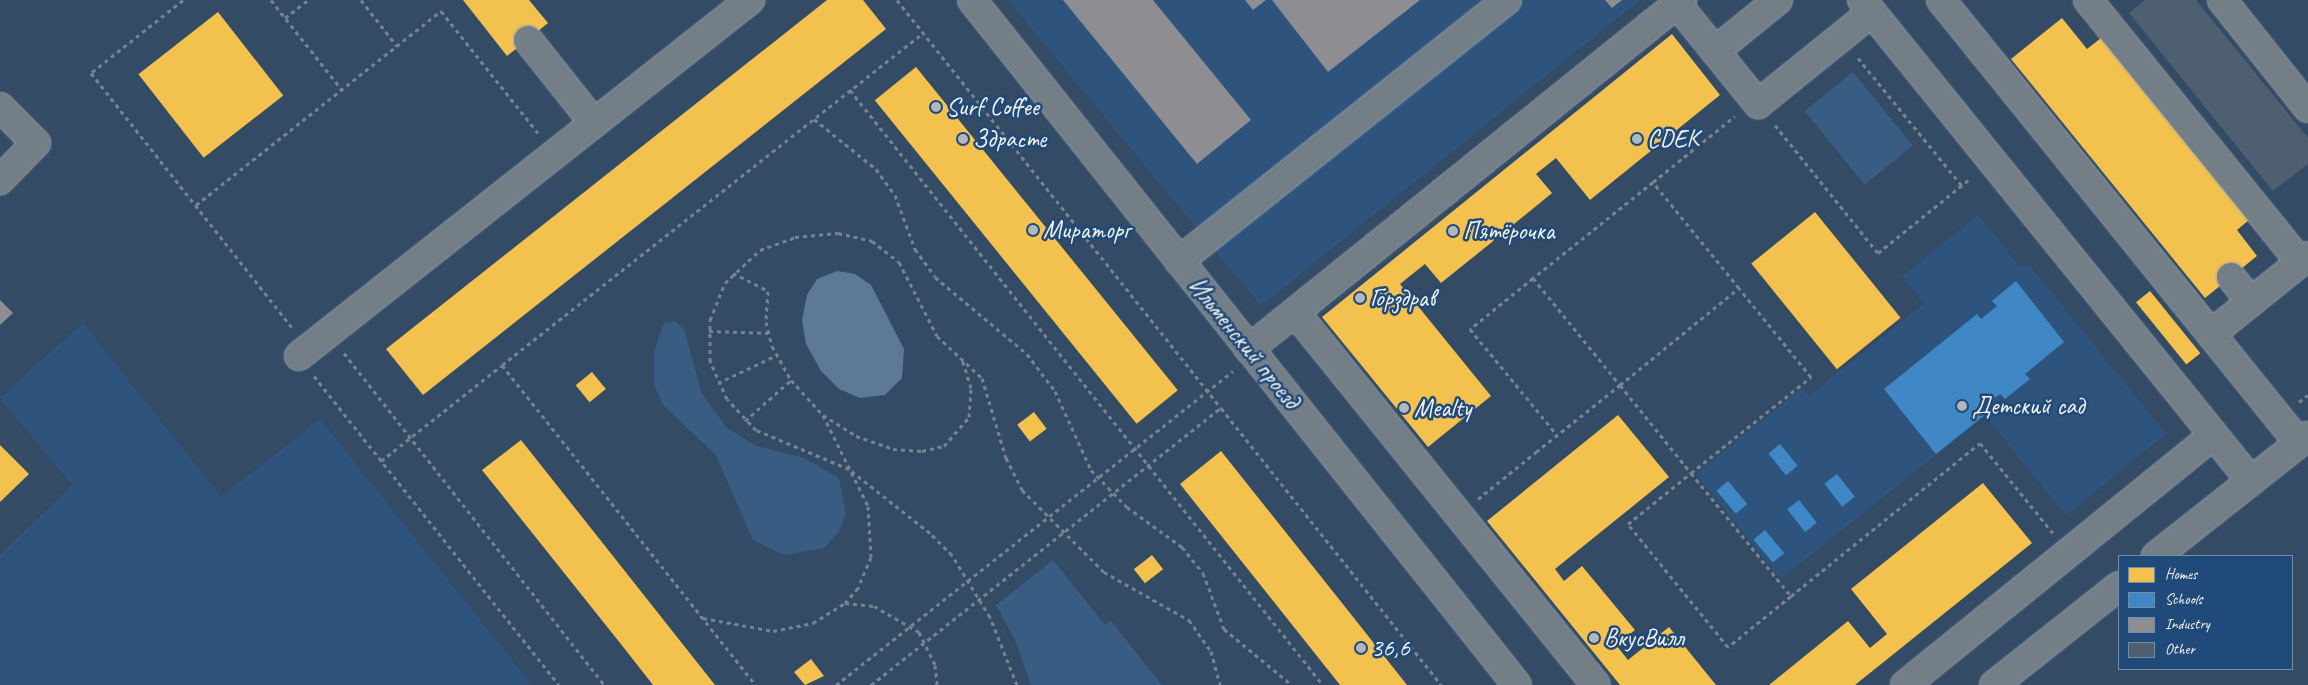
<!DOCTYPE html>
<html>
<head>
<meta charset="utf-8">
<style>
  body { margin:0 }
  #map { position:relative; width:2308px; height:685px; overflow:hidden; background:#344b65; font-family:Caveat,sans-serif }
  div>[style] { position:absolute }
  .built>* { inset:0; background:#2e547d }
  .green>* { inset:0; background:#395c83; transform-origin:0 0 }
  .water>* { inset:0; background:#5e7998 }
  .homes>* { inset:0; background:#f2c14e; transform-origin:0 0 }
  .schools>* { inset:0; background:#3f88c5; transform-origin:0 0 }
  .industry>* { inset:0; background:#8d8d92 }
  .building>* { inset:0; background:#4e5f72 }
  .path>* { height:3px; margin-top:-1.5px; transform-origin:0; background:repeating-linear-gradient(90deg,#78838f 0 4px,transparent 0 8px) }
  .roads { filter:drop-shadow(0 0 1px #9ba5af) drop-shadow(0 0 1px #9ba5af) }
  .minor>* { height:28px; margin:-14px; padding:0 14px; transform-origin:14px; border-radius:14px; background:#737e87 }
  .dots>* { width:14px; height:14px; translate:-50% -50%; box-sizing:border-box; border:2px solid #1f4a7a; border-radius:50% }
  span { translate:-50% -50%; white-space:nowrap; text-align:center; line-height:1.15; -webkit-text-stroke:5px #1f4a7a; paint-order:stroke }
  .poi-label { font-size:25px; color:#f4f1e8 }
  .left { translate:0 -50%; text-align:left }
  .street-label { font-size:25px; color:#f4f1e8 }
  .legend { position:absolute; left:2118px; top:555px; width:175px; height:115px; box-sizing:border-box; background:#1f4a7a; border:1px solid #748da6; margin:0; padding:6px 9px; list-style:none; font-size:15px; color:#f4f1e8 }
  .legend li { display:flex; align-items:center; gap:10px; height:25px }
  .legend b { width:25px; border:1px solid #748da6 }
</style>
</head>
<body>
<div id="map">
  <div class="built">
    <i style="clip-path:polygon(1008px 0,1640px 0,1261px 306px)"></i>
    <i style="clip-path:polygon(1978px 215px,2021px 268px,2028px 263px,2166px 434px,2066px 515px,1985px 416px,1781px 579px,1696px 474px,1802px 388px,1809px 396px,1924px 304px,1902px 276px)"></i>
    <i style="clip-path:polygon(83px 323px,221px 497px,320px 419px,532px 685px,0 685px,0 555px,72px 485px,0 398px)"></i>
  </div>
  <div class="green">
    <i style="left:1853px;top:72px;width:95px;height:62px;rotate:51deg"></i>
    <i style="clip-path:polygon(675px 321px,684px 329px,702px 394px,727px 428px,756px 446px,804px 458px,839px 478px,846px 514px,838px 533px,824px 548px,784px 555px,753px 540px,716px 455px,663px 405px,654px 384px,654px 352px,664px 323px)"></i>
    <i style="clip-path:polygon(1053px 560px,1105px 625px,1111px 621px,1162px 685px,1031px 685px,1016px 642px,996px 605px)"></i>
  </div>
  <div class="water">
    <i style="clip-path:polygon(837px 271px,855px 274px,871px 285px,904px 349px,902px 378px,885px 395px,860px 398px,839px 389px,821px 371px,806px 344px,802px 320px,807px 295px,817px 279px)"></i>
  </div>
  <div class="homes">
    <i style="clip-path:polygon(463px 0,529px 0,548px 23px,507px 56px)"></i>
    <i style="clip-path:polygon(827px 0,863px 0,886px 29px,423px 395px,386px 349px)"></i>
    <i style="left:218px;top:12px;width:106px;height:101px;rotate:52deg"></i>
    <i style="clip-path:polygon(2062px 18px,2087px 49px,2101px 38px,2249px 220px,2237px 230px,2257px 256px,2205px 298px,2011px 59px)"></i>
    <i style="clip-path:polygon(1672px 34px,1720px 95px,1590px 200px,1556px 158px,1536px 174px,1552px 193px,1497px 238px,1441px 283px,1425px 264px,1400px 284px,1491px 396px,1428px 447px,1322px 317px)"></i>
    <i style="left:916px;top:67px;width:416px;height:53px;rotate:51deg"></i>
    <i style="left:1815px;top:212px;width:136px;height:82px;rotate:51deg"></i>
    <i style="left:2150px;top:291px;width:80px;height:18px;rotate:51deg"></i>
    <i style="left:592px;top:372px;width:22px;height:21px;rotate:51deg"></i>
    <i style="left:1034px;top:412px;width:21px;height:21px;rotate:53deg"></i>
    <i style="clip-path:polygon(1618px 415px,1669px 477px,1555px 569px,1564px 581px,1582px 566px,1635px 630px,1616px 645px,1628px 660px,1669px 627px,1716px 685px,1620px 685px,1487px 521px)"></i>
    <i style="clip-path:polygon(521px 440px,609px 551px,715px 685px,653px 685px,624px 648px,482px 470px)"></i>
    <i style="clip-path:polygon(0 445px,29px 474px,0 502px)"></i>
    <i style="clip-path:polygon(1221px 451px,1346px 608px,1407px 685px,1340px 685px,1180px 484px)"></i>
    <i style="clip-path:polygon(1983px 483px,2032px 543px,1855px 685px,1769px 685px,1848px 621px,1870px 648px,1887px 634px,1851px 589px)"></i>
    <i style="left:1152px;top:555px;width:18px;height:23px;rotate:52deg"></i>
    <i style="clip-path:polygon(811px 659px,824px 676px,805px 685px,794px 672px)"></i>
  </div>
  <div class="schools">
    <i style="clip-path:polygon(2016px 281px,2064px 342px,2025px 374px,2030px 379px,2005px 399px,2000px 394px,1986px 404px,1991px 410px,1936px 454px,1884px 389px,1977px 314px,1981px 319px,1997px 306px,1992px 301px)"></i>
    <i style="left:1780px;top:444px;width:28px;height:15px;rotate:51deg"></i>
    <i style="left:1837px;top:474px;width:29px;height:16px;rotate:52deg"></i>
    <i style="left:1728px;top:481px;width:30px;height:15px;rotate:50deg"></i>
    <i style="left:1799px;top:500px;width:29px;height:15px;rotate:52deg"></i>
    <i style="left:1765px;top:530px;width:30px;height:15px;rotate:50deg"></i>
  </div>
  <div class="industry">
    <i style="clip-path:polygon(1063px 0,1153px 0,1251px 120px,1197px 164px)"></i>
    <i style="clip-path:polygon(1245px 0,1266px 0,1253px 10px)"></i>
    <i style="clip-path:polygon(1272px 0,1420px 0,1328px 72px)"></i>
    <i style="clip-path:polygon(1605px 0,1622px 0,1612px 8px)"></i>
    <i style="clip-path:polygon(0 300px,13px 313px,0 325px)"></i>
  </div>
  <div class="building">
    <i style="clip-path:polygon(2145px 0,2196px 0,2308px 138px,2308px 164px,2273px 191px,2129px 13px)"></i>
  </div>
  <div class="path">
    <i style="left:183px;top:0;width:117px;rotate:141.6deg"></i>
    <i style="left:91px;top:73px;width:326px;rotate:51.7deg"></i>
    <i style="left:271px;top:0;width:115px;rotate:51.7deg"></i>
    <i style="left:361px;top:0;width:58px;rotate:52deg"></i>
    <i style="left:897px;top:0;width:521px;rotate:51.55deg"></i>
    <i style="left:285px;top:18px;width:29px;rotate:-38deg"></i>
    <i style="left:1858px;top:58px;width:165px;rotate:50.9deg"></i>
    <i style="left:850px;top:90px;width:760px;rotate:51.52deg"></i>
    <i style="left:814px;top:119px;width:80px;rotate:38.9deg"></i>
    <i style="left:876px;top:169px;width:32px;rotate:54deg"></i>
    <i style="left:895px;top:195px;width:58px;rotate:69.7deg"></i>
    <i style="left:915px;top:249px;width:34px;rotate:54deg"></i>
    <i style="left:935px;top:277px;width:120px;rotate:39.9deg"></i>
    <i style="left:1027px;top:354px;width:46px;rotate:52.9deg"></i>
    <i style="left:1055px;top:391px;width:87px;rotate:65.5deg"></i>
    <i style="left:1091px;top:470px;width:52px;rotate:45.8deg"></i>
    <i style="left:1127px;top:507px;width:68px;rotate:36deg"></i>
    <i style="left:1182px;top:547px;width:33px;rotate:51deg"></i>
    <i style="left:1203px;top:573px;width:60px;rotate:69.4deg"></i>
    <i style="left:1224px;top:629px;width:88px;rotate:39.5deg"></i>
    <i style="left:1775px;top:125px;width:164px;rotate:51.2deg"></i>
    <i style="left:1878px;top:253px;width:119px;rotate:-38.9deg"></i>
    <i style="left:1653px;top:182px;width:105px;rotate:-38.8deg"></i>
    <i style="left:196px;top:205px;width:313px;rotate:-38.4deg"></i>
    <i style="left:441px;top:11px;width:157px;rotate:51.5deg"></i>
    <i style="left:733px;top:273px;width:39px;rotate:27deg"></i>
    <i style="left:768px;top:291px;width:31px;rotate:94deg"></i>
    <i style="left:766px;top:322px;width:25px;rotate:76deg"></i>
    <i style="left:772px;top:346px;width:39px;rotate:61deg"></i>
    <i style="left:791px;top:380px;width:47px;rotate:47.6deg"></i>
    <i style="left:823px;top:415px;width:102px;rotate:63.7deg"></i>
    <i style="left:868px;top:506px;width:51px;rotate:86.6deg"></i>
    <i style="left:871px;top:557px;width:34px;rotate:113deg"></i>
    <i style="left:858px;top:588px;width:20px;rotate:131deg"></i>
    <i style="left:1533px;top:278px;width:81px;rotate:141deg"></i>
    <i style="left:1470px;top:329px;width:137px;rotate:50.6deg"></i>
    <i style="left:709px;top:331px;width:59px;rotate:1.9deg"></i>
    <i style="left:344px;top:353px;width:422px;rotate:51.9deg"></i>
    <i style="left:502px;top:365px;width:536px;rotate:-38.26deg"></i>
    <i style="left:314px;top:376px;width:394px;rotate:51.6deg"></i>
    <i style="left:718px;top:383px;width:65px;rotate:-25.4deg"></i>
    <i style="left:2299px;top:402px;width:11px;rotate:-38deg"></i>
    <i style="left:823px;top:415px;width:39px;rotate:32deg"></i>
    <i style="left:856px;top:436px;width:39px;rotate:19deg"></i>
    <i style="left:893px;top:449px;width:29px;rotate:4deg"></i>
    <i style="left:922px;top:451px;width:23px;rotate:-13deg"></i>
    <i style="left:944px;top:446px;width:38px;rotate:-49deg"></i>
    <i style="left:969px;top:417px;width:29px;rotate:-86deg"></i>
    <i style="left:971px;top:388px;width:31px;rotate:-107deg"></i>
    <i style="left:745px;top:421px;width:62px;rotate:-41.7deg"></i>
    <i style="left:381px;top:461px;width:154px;rotate:-38.4deg"></i>
    <i style="left:502px;top:365px;width:409px;rotate:51.6deg"></i>
    <i style="left:1478px;top:499px;width:75px;rotate:-39deg"></i>
    <i style="left:1536px;top:452px;width:107px;rotate:-38.6deg"></i>
    <i style="left:1620px;top:385px;width:154px;rotate:-39.2deg"></i>
    <i style="left:1739px;top:288px;width:136px;rotate:-129.1deg"></i>
    <i style="left:1653px;top:182px;width:154px;rotate:141.3deg"></i>
    <i style="left:1533px;top:278px;width:138px;rotate:50.9deg"></i>
    <i style="left:1620px;top:385px;width:113px;rotate:51.1deg"></i>
    <i style="left:1691px;top:473px;width:159px;rotate:50.9deg"></i>
    <i style="left:1791px;top:596px;width:81px;rotate:141deg"></i>
    <i style="left:1728px;top:647px;width:159px;rotate:-129.1deg"></i>
    <i style="left:1628px;top:524px;width:81px;rotate:-39deg"></i>
    <i style="left:1691px;top:473px;width:154px;rotate:-38.7deg"></i>
    <i style="left:1811px;top:377px;width:114px;rotate:-129deg"></i>
    <i style="left:1791px;top:596px;width:243px;rotate:-39deg"></i>
    <i style="left:1980px;top:443px;width:116px;rotate:51deg"></i>
    <i style="left:703px;top:618px;width:71px;rotate:10.5deg"></i>
    <i style="left:773px;top:631px;width:41px;rotate:-11.3deg"></i>
    <i style="left:813px;top:623px;width:38px;rotate:-32deg"></i>
    <i style="left:845px;top:603px;width:29px;rotate:6deg"></i>
    <i style="left:874px;top:606px;width:52px;rotate:30deg"></i>
    <i style="left:919px;top:632px;width:37px;rotate:64deg"></i>
    <i style="left:935px;top:665px;width:20px;rotate:84deg"></i>
    <i style="left:836px;top:685px;width:506px;rotate:-38.34deg"></i>
    <i style="left:871px;top:685px;width:446px;rotate:-38.4deg"></i>
    <i style="left:1221px;top:408px;width:354px;rotate:51.5deg"></i>
    <i style="left:1017px;top:685px;width:73px;rotate:-111.7deg"></i>
    <i style="left:990px;top:617px;width:73px;rotate:-121.5deg"></i>
    <i style="left:952px;top:555px;width:31px;rotate:-135deg"></i>
    <i style="left:930px;top:533px;width:103px;rotate:-141.7deg"></i>
    <i style="left:849px;top:469px;width:101px;rotate:-157.2deg"></i>
    <i style="left:756px;top:430px;width:42px;rotate:-133.1deg"></i>
    <i style="left:727px;top:399px;width:42px;rotate:-114.1deg"></i>
    <i style="left:710px;top:361px;width:41px;rotate:-90deg"></i>
    <i style="left:710px;top:320px;width:40px;rotate:-68deg"></i>
    <i style="left:725px;top:283px;width:48px;rotate:-43.3deg"></i>
    <i style="left:760px;top:250px;width:37px;rotate:-20deg"></i>
    <i style="left:795px;top:237px;width:43px;rotate:-5.3deg"></i>
    <i style="left:838px;top:233px;width:35px;rotate:13deg"></i>
    <i style="left:872px;top:241px;width:34px;rotate:38deg"></i>
    <i style="left:899px;top:262px;width:83px;rotate:62.8deg"></i>
    <i style="left:937px;top:336px;width:62px;rotate:43deg"></i>
    <i style="left:982px;top:378px;width:84px;rotate:73.3deg"></i>
    <i style="left:1006px;top:458px;width:36px;rotate:63deg"></i>
    <i style="left:1022px;top:490px;width:116px;rotate:45deg"></i>
    <i style="left:1104px;top:572px;width:98px;rotate:29.5deg"></i>
    <i style="left:1189px;top:620px;width:38px;rotate:55deg"></i>
    <i style="left:1211px;top:651px;width:35px;rotate:75deg"></i>
  </div>
  <div class="roads">
    <div class="minor">
      <i style="left:972px;top:0;width:875px;rotate:51.49deg"></i>
      <i style="left:1862px;top:0;width:619px;rotate:51.04deg"></i>
      <i style="left:1941px;top:0;width:570px;rotate:51.06deg"></i>
      <i style="left:2088px;top:0;width:337px;rotate:51deg"></i>
      <i style="left:2222px;top:0;width:138px;rotate:51.5deg"></i>
      <i style="left:1677px;top:4px;width:129px;rotate:51deg"></i>
      <i style="left:1758px;top:104px;width:146px;rotate:-38.9deg"></i>
      <i style="left:528px;top:40px;width:106px;rotate:51.5deg"></i>
      <i style="left:1715px;top:51px;width:81px;rotate:-39deg"></i>
      <i style="left:0;top:107px;width:51px;rotate:45deg"></i>
      <i style="left:36px;top:143px;width:52px;rotate:134.2deg"></i>
      <i style="left:1179px;top:261px;width:419px;rotate:-38.5deg"></i>
      <i style="left:2231px;top:277px;width:32px;rotate:51deg"></i>
      <i style="left:1295px;top:312px;width:479px;rotate:51.1deg"></i>
      <i style="left:2211px;top:334px;width:124px;rotate:-38.8deg"></i>
      <i style="left:1249px;top:349px;width:556px;rotate:-38.87deg"></i>
      <i style="left:299px;top:356px;width:575px;rotate:-38.29deg"></i>
      <i style="left:2156px;top:556px;width:194px;rotate:-38.3deg"></i>
      <i style="left:1905px;top:685px;width:397px;rotate:-39deg"></i>
      <i style="left:1994px;top:685px;width:159px;rotate:-38.4deg"></i>
    </div>
  </div>
  <div class="dots">
    <i style="left:936px;top:107px;background:#b1b7ba"></i>
    <i style="left:963px;top:139px;background:#b1b7ba"></i>
    <i style="left:1637px;top:139px;background:#b1b7ba"></i>
    <i style="left:1033px;top:230px;background:#b1b7ba"></i>
    <i style="left:1453px;top:231px;background:#b1b7ba"></i>
    <i style="left:1360px;top:298px;background:#b1b7ba"></i>
    <i style="left:1962px;top:406px;background:#b1b7ba"></i>
    <i style="left:1404px;top:408px;background:#b1b7ba"></i>
    <i style="left:1594px;top:638px;background:#b1b7ba"></i>
    <i style="left:1361px;top:648px;background:#b1b7ba"></i>
  </div>
  <div class="poi-label">
    <span class="left" style="left:946px;top:107px">Surf Coffee</span>
    <span class="left" style="left:973px;top:139px">Здрасте</span>
    <span class="left" style="left:1647px;top:139px">CDEK</span>
    <span class="left" style="left:1043px;top:230px">Мираторг</span>
    <span class="left" style="left:1463px;top:231px">Пятёрочка</span>
    <span class="left" style="left:1370px;top:298px">Горздрав</span>
    <span class="left" style="left:1972px;top:406px">Детский сад</span>
    <span class="left" style="left:1414px;top:408px">Mealty</span>
    <span class="left" style="left:1604px;top:638px">ВкусВилл</span>
    <span class="left" style="left:1371px;top:648px">36,6</span>
  </div>
  <div class="street-label">
    <span style="left:1244px;top:343px;rotate:51deg">Ильменский проезд</span>
  </div>
  <ul class="legend">
  <li><b style="height:14px;background:#f2c14e"></b>Homes</li>
  <li><b style="height:14px;background:#3f88c5"></b>Schools</li>
  <li><b style="height:14px;background:#8d8d92"></b>Industry</li>
  <li><b style="height:14px;background:#4e5f72"></b>Other</li>
  </ul>
</div>
</body>
</html>
